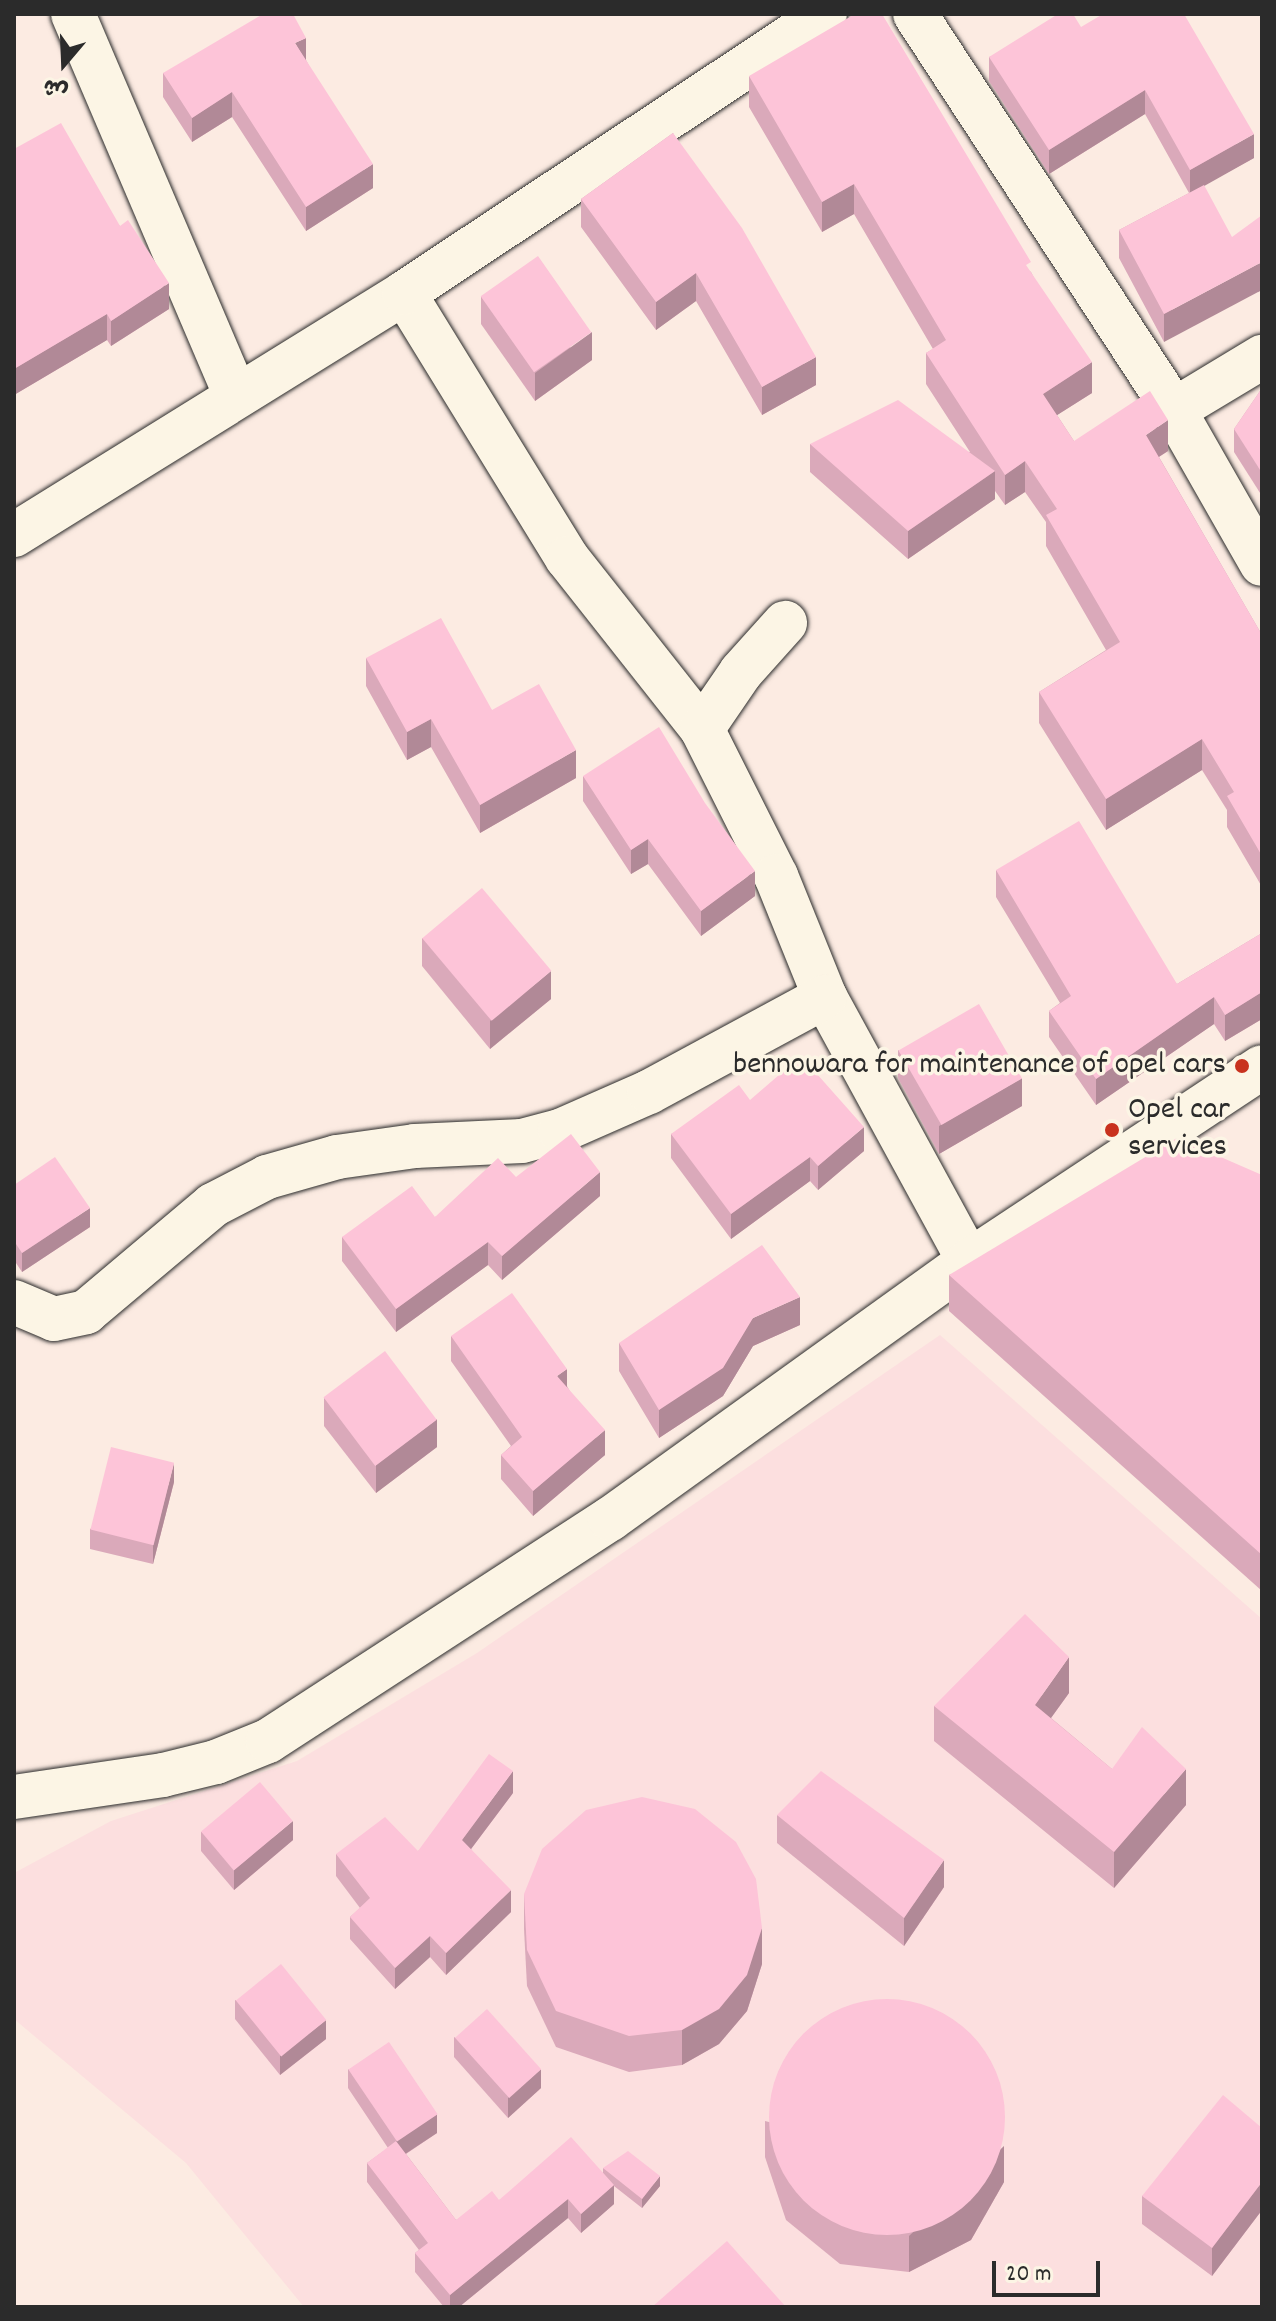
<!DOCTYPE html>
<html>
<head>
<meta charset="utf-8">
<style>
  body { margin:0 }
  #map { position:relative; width:1276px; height:2321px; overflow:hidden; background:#fcebe2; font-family:Dekko,"Playpen Sans Arabic",sans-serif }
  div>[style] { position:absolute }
  .built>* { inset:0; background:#fcdfdf }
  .roads { filter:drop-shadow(0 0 2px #2b2b2b) drop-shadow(0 0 2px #2b2b2b) }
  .minor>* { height:44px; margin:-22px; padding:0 22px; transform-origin:22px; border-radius:22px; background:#fcf5e5 }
  .tertiary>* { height:44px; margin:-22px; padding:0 22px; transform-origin:22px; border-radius:22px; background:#fcf5e5 }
  .wall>* { inset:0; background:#daa9ba }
  .shaded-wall>* { inset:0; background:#b18997; transform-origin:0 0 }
  .building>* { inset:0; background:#fdc4d8; transform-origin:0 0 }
  .round { border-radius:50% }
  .dots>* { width:22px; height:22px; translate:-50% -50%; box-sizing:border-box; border:4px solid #fcf5e5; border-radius:50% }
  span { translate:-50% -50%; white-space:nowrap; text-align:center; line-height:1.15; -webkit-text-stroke:7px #fcf5e5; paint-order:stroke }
  .poi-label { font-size:32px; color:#2b2b2b }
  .right { translate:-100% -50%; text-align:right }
  .left { translate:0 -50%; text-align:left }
  .frame { position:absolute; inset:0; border:16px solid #2b2b2b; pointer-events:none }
  .north { position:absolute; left:24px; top:24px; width:80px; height:80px; -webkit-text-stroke:6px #fcf5e5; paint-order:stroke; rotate:199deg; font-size:22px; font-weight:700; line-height:32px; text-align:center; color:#2b2b2b }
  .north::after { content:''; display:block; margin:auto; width:28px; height:36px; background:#2b2b2b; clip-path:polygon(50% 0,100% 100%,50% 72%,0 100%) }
  .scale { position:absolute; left:992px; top:2261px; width:108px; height:36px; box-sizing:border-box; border:4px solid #2b2b2b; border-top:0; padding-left:10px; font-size:24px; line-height:28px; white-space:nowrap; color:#2b2b2b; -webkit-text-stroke:6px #fcf5e5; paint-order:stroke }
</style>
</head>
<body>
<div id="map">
  <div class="built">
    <i style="clip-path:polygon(940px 1335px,1262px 1619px,1262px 2307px,304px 2307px,186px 2163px,14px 2019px,14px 1873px,111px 1821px,297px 1761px,477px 1653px)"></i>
  </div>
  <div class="roads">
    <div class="minor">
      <i style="left:73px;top:14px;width:412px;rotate:66.9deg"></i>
      <i style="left:915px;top:14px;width:473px;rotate:56.8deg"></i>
      <i style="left:1174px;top:410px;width:177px;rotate:60.3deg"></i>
      <i style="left:404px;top:293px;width:311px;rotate:58.4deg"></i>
      <i style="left:567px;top:558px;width:218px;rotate:51.7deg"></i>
      <i style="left:702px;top:729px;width:165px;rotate:63.3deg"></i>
      <i style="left:776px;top:876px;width:131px;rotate:68deg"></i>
      <i style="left:825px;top:997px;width:301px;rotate:61.4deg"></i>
      <i style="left:1174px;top:410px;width:103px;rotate:-31.1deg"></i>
      <i style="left:14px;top:535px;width:459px;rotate:-31.8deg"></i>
      <i style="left:404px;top:293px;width:505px;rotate:-33.53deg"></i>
      <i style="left:702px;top:729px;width:69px;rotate:-55.6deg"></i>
      <i style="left:741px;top:672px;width:66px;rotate:-48.1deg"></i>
      <i style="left:14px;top:1302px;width:43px;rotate:23deg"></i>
      <i style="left:54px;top:1319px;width:33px;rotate:-12deg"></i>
      <i style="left:86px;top:1312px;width:166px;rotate:-40.1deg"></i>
      <i style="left:213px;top:1205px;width:61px;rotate:-27.4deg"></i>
      <i style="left:267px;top:1177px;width:73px;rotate:-15.9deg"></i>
      <i style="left:337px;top:1157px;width:79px;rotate:-8deg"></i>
      <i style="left:415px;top:1146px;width:107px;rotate:-2.7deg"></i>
      <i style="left:522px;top:1141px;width:39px;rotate:-15deg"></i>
      <i style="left:560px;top:1131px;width:97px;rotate:-23.7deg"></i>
      <i style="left:649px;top:1092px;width:200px;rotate:-28.4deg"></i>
    </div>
    <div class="tertiary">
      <i style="left:14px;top:1797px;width:151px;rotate:-8.4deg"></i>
      <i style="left:163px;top:1775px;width:55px;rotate:-13.8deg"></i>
      <i style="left:216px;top:1762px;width:56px;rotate:-22deg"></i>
      <i style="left:268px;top:1741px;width:408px;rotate:-33deg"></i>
      <i style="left:610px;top:1519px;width:442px;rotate:-35.7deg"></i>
      <i style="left:969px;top:1261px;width:351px;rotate:-33.5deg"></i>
    </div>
  </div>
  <div class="wall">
    <i style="clip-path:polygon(1081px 27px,1254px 158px,1204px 185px,1164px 342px,1119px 258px,1119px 230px,1189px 193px,1145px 114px,1049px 174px,989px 81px,989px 57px)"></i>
    <i style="clip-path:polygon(306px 60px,373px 188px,306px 231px,232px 117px,192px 142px,163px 97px,163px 73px)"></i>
    <i style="clip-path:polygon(749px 76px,1031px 272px,1092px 393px,1057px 415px,1074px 441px,1168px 451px,1159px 457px,1262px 635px,1262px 887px,1227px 827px,1227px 810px,1202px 770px,1106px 830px,1039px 723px,1039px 692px,1106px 650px,1046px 546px,1046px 522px,1025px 492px,1005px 505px,995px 491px,995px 499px,908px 559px,810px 472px,810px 444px,970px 452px,926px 384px,926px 353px,933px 349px,854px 214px,822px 232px,749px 107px)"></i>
    <i style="clip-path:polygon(673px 133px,816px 385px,762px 415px,696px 301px,656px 330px,581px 227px,581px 199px)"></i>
    <i style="clip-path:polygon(14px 149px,120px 226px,169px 309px,111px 346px,107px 340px,14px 395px)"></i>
    <i style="clip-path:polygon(481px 296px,592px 360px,535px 401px,481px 324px)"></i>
    <i style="clip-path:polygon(1262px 388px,1262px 496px,1234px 452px,1234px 429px)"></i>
    <i style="clip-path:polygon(366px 658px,492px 710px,576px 778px,480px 833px,431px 747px,407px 760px,366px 686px)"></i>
    <i style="clip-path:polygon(583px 776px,755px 896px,701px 936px,648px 864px,631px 874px,583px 801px)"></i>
    <i style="clip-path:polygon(996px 870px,1177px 984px,1262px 933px,1262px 1019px,1225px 1041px,1214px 1024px,1096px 1105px,1049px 1037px,1049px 1011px,1060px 1003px,996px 897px)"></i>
    <i style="clip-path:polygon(422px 938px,551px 999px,490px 1049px,422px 966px)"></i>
    <i style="clip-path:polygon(898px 1050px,1022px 1106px,939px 1154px,898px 1078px)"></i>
    <i style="clip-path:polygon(750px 1100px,864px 1151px,818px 1190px,810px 1181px,731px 1239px,671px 1158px,671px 1134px)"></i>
    <i style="clip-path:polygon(1262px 1175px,1262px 1591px,949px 1311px,949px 1275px)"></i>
    <i style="clip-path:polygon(516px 1177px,600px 1196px,502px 1280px,488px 1265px,396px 1332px,342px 1261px,342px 1237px,435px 1217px)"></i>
    <i style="clip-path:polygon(14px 1185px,90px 1227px,22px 1272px,14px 1260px)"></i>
    <i style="clip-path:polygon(800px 1325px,753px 1346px,723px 1396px,659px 1438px,619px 1371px,619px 1343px)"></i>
    <i style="clip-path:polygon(451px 1336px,567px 1386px,605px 1455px,533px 1516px,501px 1479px,501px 1455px,511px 1446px,451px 1361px)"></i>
    <i style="clip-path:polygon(324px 1398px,437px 1447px,376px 1493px,324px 1426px)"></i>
    <i style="clip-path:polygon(174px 1482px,153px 1564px,90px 1549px,90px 1529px)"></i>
    <i style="clip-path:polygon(1069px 1693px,1051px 1718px,1112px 1769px,1186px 1805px,1114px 1888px,934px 1741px,934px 1706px)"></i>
    <i style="clip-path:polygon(513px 1793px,471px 1849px,511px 1912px,446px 1975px,430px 1957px,395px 1989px,350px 1939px,350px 1917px,360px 1908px,336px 1876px,336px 1854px,418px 1851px)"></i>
    <i style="clip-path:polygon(777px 1815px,944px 1887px,904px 1946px,777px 1843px)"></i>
    <i style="clip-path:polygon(201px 1832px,293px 1840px,234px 1890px,201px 1851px)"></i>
    <i style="clip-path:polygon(524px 1894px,762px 1964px,747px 2011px,719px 2044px,682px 2065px,629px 2072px,556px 2047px,527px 1986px,524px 1929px)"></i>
    <i style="clip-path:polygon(235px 2000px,326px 2039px,280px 2075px,235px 2019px)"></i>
    <i style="clip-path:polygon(454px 2037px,541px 2088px,508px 2118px,454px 2057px)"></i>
    <i style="clip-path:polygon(348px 2069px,437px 2133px,406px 2154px,456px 2220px,499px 2200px,603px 2173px,603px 2168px,660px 2186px,642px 2208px,614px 2186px,614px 2204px,581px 2233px,568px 2218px,459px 2307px,444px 2307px,415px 2272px,415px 2253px,419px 2250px,367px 2182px,367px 2163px,388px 2148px,348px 2088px)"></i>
    <i style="clip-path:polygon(765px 2121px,1004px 2182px,971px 2240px,909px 2272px,840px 2264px,786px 2220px,765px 2157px)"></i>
    <i style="clip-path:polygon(1262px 2128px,1262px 2210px,1212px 2276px,1142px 2224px,1142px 2196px)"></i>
  </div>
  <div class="shaded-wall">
    <i style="clip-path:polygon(306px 38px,306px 62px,295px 43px)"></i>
    <i style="clip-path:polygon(1145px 90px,1145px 114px,1049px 174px,1049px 150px)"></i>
    <i style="clip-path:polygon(232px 92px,232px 117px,192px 142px,192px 118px)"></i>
    <i style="clip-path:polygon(1254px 134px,1254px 158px,1190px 194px,1190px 170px)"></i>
    <i style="clip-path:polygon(373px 164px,373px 188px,306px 231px,306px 207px)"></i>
    <i style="clip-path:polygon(854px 184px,854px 214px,822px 232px,822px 202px)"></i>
    <i style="clip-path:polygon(1262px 262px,1262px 290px,1164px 342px,1164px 314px)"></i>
    <i style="clip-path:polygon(696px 273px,696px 301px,656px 330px,656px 302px)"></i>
    <i style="clip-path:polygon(169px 283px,169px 309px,111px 346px,111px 321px)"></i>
    <i style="clip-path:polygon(107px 314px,107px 340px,14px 395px,14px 369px)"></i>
    <i style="clip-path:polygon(592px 332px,592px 360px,535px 401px,535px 373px)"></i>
    <i style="clip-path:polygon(816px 357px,816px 385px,762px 415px,762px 387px)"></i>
    <i style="clip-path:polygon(1092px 362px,1092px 393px,1043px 424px,1043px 394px)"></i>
    <i style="clip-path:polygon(1168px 420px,1168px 451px,1146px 465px,1146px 435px)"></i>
    <i style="clip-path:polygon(1025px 461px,1025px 492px,1005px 505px,1005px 475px)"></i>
    <i style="clip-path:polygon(995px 471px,995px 499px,908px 559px,908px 531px)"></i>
    <i style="clip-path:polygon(431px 719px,431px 747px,407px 760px,407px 732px)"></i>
    <i style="clip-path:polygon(1202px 739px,1202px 770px,1106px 830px,1106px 799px)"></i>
    <i style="clip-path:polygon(576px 750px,576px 778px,480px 833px,480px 805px)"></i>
    <i style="clip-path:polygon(648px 839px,648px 864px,631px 874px,631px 850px)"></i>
    <i style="clip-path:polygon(755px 871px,755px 896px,701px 936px,701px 911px)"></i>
    <i style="clip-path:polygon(551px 971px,551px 999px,490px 1049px,490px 1021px)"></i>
    <i style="clip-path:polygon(1262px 992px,1262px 1019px,1225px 1041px,1225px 1015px)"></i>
    <i style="clip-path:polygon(1214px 997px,1214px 1024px,1096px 1105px,1096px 1079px)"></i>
    <i style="left:16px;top:1021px;width:19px;height:2px;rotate:90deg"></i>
    <i style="clip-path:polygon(1022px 1078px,1022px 1106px,939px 1154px,939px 1126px)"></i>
    <i style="clip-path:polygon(864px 1127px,864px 1151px,818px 1190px,818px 1166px)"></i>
    <i style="clip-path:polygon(810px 1157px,810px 1181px,731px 1239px,731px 1214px)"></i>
    <i style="clip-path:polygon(600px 1172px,600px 1196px,502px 1280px,502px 1256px)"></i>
    <i style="clip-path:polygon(90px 1208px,90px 1227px,22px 1272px,22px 1253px)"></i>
    <i style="clip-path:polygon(488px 1242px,488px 1265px,396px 1332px,396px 1309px)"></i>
    <i style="clip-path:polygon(800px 1297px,800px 1325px,753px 1346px,723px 1396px,659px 1438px,659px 1410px,753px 1318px)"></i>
    <i style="clip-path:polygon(567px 1369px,567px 1394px,557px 1376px)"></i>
    <i style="clip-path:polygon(437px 1419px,437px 1447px,376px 1493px,376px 1465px)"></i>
    <i style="clip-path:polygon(605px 1430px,605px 1455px,533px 1516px,533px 1491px)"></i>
    <i style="clip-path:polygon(174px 1463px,174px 1482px,153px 1564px,153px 1545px)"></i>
    <i style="clip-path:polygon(1069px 1657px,1069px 1693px,1035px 1740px,1035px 1705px)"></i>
    <i style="clip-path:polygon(1186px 1769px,1186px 1805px,1114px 1888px,1114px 1852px)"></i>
    <i style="clip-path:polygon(513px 1771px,513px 1793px,462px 1861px,462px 1840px)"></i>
    <i style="clip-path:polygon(293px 1821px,293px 1840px,234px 1890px,234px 1870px)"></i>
    <i style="clip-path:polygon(944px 1860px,944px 1887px,904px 1946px,904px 1918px)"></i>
    <i style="clip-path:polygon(511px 1890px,511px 1912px,446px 1975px,446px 1953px)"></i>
    <i style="clip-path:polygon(762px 1928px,762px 1964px,747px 2011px,719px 2044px,682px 2065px,682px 2030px)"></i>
    <i style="clip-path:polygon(430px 1936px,430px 1957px,395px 1989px,395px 1968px)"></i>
    <i style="clip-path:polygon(326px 2020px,326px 2039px,280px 2075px,280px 2056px)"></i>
    <i style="clip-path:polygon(541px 2069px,541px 2088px,508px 2118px,508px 2098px)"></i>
    <i style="clip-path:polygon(437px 2114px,437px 2133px,396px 2160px,396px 2141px)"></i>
    <i style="clip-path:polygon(1004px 2146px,1004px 2182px,971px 2240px,909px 2272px,909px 2236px)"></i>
    <i style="clip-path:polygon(660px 2176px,660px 2186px,642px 2208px,642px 2199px)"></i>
    <i style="clip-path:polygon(1262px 2182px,1262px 2210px,1212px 2276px,1212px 2248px)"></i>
    <i style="clip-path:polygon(614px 2185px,614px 2204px,581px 2233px,581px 2214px)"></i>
    <i style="clip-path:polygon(568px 2199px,568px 2218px,459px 2307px,450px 2307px,450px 2295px)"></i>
  </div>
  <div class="building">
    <i style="clip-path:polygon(263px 14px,293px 14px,306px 38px,295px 43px,373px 164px,306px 207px,232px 92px,192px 118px,163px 73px)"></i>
    <i style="clip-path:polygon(855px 14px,882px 14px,1031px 262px,1026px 265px,1092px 362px,1043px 394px,1074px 441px,1150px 391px,1168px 420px,1146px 435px,1262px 635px,1262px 856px,1227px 796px,1234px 792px,1202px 739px,1106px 799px,1039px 692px,1120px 642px,1046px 515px,1057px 509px,1025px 461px,1005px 475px,926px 353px,946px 340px,854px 184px,822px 202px,749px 76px)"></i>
    <i style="clip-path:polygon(1058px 14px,1073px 14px,1081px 27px,1103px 14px,1184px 14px,1254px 134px,1190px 170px,1145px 90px,1049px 150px,989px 57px)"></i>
    <i style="clip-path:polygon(61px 123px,120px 226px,128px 220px,169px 283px,111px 321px,107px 314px,14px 369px,14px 149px)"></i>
    <i style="clip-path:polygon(673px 133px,742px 228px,816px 357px,762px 387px,696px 273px,656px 302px,581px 199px)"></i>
    <i style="clip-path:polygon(1204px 185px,1232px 237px,1262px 215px,1262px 262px,1164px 314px,1119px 230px)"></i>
    <i style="left:538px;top:256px;width:93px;height:70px;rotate:55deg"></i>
    <i style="clip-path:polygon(1262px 388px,1262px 473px,1234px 429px)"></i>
    <i style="clip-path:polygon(898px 400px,995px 471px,908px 531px,810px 444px)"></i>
    <i style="clip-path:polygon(441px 618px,492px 710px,539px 684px,576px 750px,480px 805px,431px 719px,407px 732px,366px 658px)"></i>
    <i style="clip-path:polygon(659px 727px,705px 803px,755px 871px,701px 911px,648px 839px,631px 850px,583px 776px)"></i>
    <i style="clip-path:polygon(1079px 821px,1177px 984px,1262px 933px,1262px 992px,1225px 1015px,1214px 997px,1096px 1079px,1049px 1011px,1071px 996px,996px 870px)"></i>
    <i style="left:482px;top:888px;width:108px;height:78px;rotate:50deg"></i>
    <i style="left:979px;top:1004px;width:86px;height:93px;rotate:60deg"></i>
    <i style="clip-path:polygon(801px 1056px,864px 1127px,818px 1166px,810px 1157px,731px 1214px,671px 1134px,739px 1085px,750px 1100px)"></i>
    <i style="clip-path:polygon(571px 1134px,600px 1172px,502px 1256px,488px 1242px,396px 1309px,342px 1237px,412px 1186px,435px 1217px,498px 1158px,516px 1177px)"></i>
    <i style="clip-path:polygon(1177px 1138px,1262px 1175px,1262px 1555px,949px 1275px)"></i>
    <i style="clip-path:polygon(55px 1157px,90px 1208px,22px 1253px,14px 1241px,14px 1185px)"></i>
    <i style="clip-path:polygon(762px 1245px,800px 1297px,753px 1318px,723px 1368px,659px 1410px,619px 1343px)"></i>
    <i style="clip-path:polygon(512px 1293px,567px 1369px,557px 1376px,605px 1430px,533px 1491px,501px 1455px,522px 1437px,451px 1336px)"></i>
    <i style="left:385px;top:1351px;width:86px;height:77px;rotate:53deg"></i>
    <i style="left:111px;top:1447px;width:65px;height:85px;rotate:14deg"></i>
    <i style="clip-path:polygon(1025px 1614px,1069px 1657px,1035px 1705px,1112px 1769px,1142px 1727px,1186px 1769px,1114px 1852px,934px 1706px)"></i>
    <i style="clip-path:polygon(489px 1754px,513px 1771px,462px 1840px,511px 1890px,446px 1953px,430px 1936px,395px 1968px,350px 1917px,370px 1898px,336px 1854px,385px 1817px,418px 1851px)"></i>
    <i style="clip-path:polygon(821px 1771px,944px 1860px,904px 1918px,777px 1815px)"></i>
    <i style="left:260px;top:1782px;width:51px;height:77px;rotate:50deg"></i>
    <i style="clip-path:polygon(642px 1797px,695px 1809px,736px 1842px,756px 1879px,762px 1928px,747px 1975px,719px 2009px,682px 2030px,629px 2036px,556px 2011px,527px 1950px,524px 1894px,542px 1849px,586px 1810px)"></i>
    <i style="left:281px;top:1964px;width:72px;height:58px;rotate:51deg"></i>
    <i class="round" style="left:769px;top:1999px;width:236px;height:236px"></i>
    <i style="left:487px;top:2009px;width:81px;height:43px;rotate:48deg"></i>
    <i style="left:389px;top:2042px;width:87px;height:49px;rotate:56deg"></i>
    <i style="clip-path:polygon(1223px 2095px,1262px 2128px,1262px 2182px,1212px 2248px,1142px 2196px)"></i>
    <i style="clip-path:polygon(571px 2137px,614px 2185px,581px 2214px,568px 2199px,450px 2295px,415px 2253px,428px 2243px,367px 2163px,396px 2141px,456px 2220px,492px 2191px,499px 2200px)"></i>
    <i style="clip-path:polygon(628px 2151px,660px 2176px,642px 2199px,603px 2168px)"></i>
    <i style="clip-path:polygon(727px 2241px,786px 2307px,652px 2307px)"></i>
  </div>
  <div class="dots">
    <i style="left:1242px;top:1066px;background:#c8321e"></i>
    <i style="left:1112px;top:1130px;background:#c8321e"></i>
  </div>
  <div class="poi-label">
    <span class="right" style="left:1226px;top:1066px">bennowara for maintenance of opel cars</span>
    <span class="left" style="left:1128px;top:1130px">Opel car<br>services</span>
  </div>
  <div class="frame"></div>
  <div class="north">ش</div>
  <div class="scale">20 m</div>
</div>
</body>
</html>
